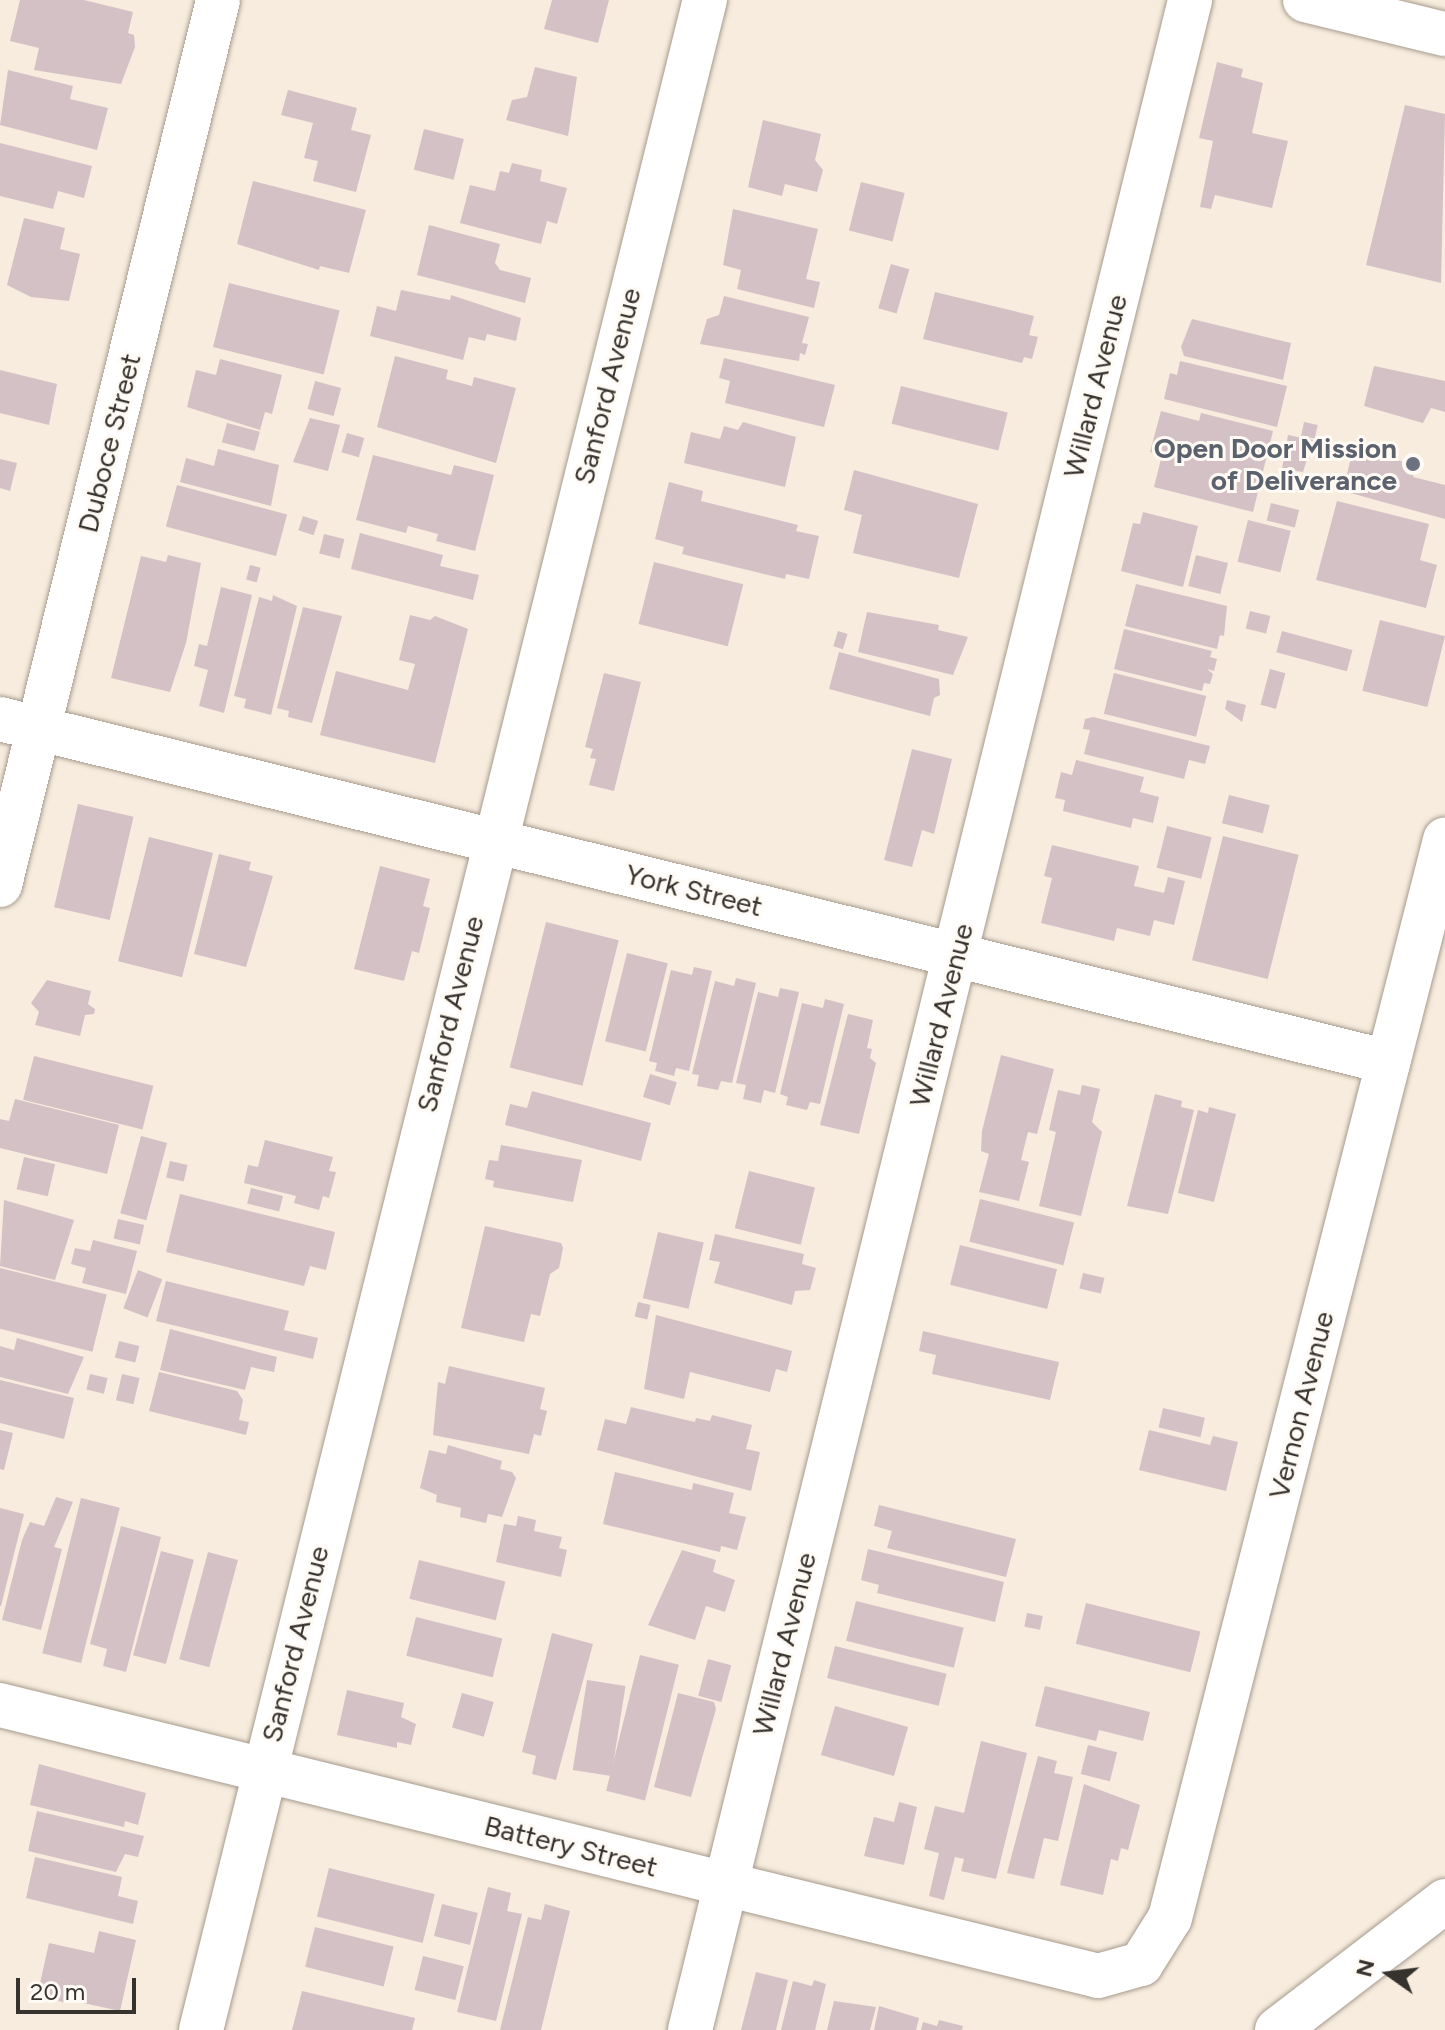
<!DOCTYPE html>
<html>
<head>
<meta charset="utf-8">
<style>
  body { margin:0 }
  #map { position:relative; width:1445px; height:2030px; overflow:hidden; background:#f7ecdd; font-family:Figtree,sans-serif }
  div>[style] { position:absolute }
  .building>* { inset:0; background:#d4c1c6; transform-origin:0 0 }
  .roads { filter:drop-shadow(0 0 2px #a69b8e) drop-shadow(0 0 2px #a69b8e) }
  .minor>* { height:44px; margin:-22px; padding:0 22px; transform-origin:22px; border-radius:22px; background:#fff }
  .major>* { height:44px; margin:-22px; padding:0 22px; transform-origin:22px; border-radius:22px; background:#fff }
  .dots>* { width:22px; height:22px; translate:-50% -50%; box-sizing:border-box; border:4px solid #fffaf4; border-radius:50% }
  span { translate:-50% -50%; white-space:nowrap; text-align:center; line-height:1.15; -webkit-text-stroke:6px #fffaf4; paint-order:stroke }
  .street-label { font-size:28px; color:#36322d }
  .worship-label { font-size:28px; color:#5b616d; font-weight:700 }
  .right { translate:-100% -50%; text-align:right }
  .north { position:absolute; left:1349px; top:1934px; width:80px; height:80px; -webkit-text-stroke:6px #fffaf4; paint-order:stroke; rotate:284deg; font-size:22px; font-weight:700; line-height:32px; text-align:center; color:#36322d }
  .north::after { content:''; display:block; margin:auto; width:28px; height:36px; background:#36322d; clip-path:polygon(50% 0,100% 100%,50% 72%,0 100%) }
  .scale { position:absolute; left:16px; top:1978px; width:120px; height:36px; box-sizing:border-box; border:4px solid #36322d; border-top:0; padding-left:10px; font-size:24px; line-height:28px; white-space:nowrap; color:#36322d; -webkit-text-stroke:6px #fffaf4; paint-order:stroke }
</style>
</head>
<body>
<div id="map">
  <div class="building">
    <i style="clip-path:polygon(20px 0,84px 0,133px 12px,128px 33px,134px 35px,135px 47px,121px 84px,34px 70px,39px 48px,10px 41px)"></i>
    <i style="clip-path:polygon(552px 0,609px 0,598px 43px,544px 29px)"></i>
    <i style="clip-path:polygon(1217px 62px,1243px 69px,1241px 77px,1263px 83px,1252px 133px,1288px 141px,1272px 208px,1215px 195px,1211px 209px,1200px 207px,1213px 141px,1199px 138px)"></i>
    <i style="clip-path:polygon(535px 67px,577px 77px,568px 136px,506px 120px,512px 100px,527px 97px)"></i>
    <i style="clip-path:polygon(8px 70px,73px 86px,70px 99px,108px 108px,97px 150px,0 125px)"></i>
    <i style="clip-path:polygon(288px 90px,357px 108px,351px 130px,371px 135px,356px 192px,313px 181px,318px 161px,304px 158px,313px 123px,281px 115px)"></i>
    <i style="clip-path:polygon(1405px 105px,1445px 114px,1441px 283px,1366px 265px)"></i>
    <i style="clip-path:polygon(763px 120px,821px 134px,815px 160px,823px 170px,817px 192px,785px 184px,782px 196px,748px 187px)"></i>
    <i style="left:424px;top:129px;width:41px;height:42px;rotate:14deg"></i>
    <i style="clip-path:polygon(0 143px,92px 166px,84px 198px,58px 191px,53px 209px,0 196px)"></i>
    <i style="clip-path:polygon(512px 163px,542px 170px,540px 181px,567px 188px,557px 224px,547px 221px,541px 244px,460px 223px,470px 185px,495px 191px,500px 171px,509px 173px)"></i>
    <i style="clip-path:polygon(253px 181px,366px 210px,349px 273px,320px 266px,319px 270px,237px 244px)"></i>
    <i style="left:861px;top:182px;width:45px;height:50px;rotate:14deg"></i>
    <i style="clip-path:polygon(733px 209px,818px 229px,806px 279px,820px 282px,814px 308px,737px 289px,741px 270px,723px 265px)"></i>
    <i style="clip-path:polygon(24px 218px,65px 228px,60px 249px,80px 254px,69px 301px,31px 297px,7px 285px)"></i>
    <i style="clip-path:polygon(429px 225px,500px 244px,495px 263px,500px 270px,531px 278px,525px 303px,417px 275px)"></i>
    <i style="left:891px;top:264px;width:19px;height:46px;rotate:16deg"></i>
    <i style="left:229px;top:283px;width:114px;height:66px;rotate:14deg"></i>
    <i style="clip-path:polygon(401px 290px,450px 300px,451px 295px,521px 318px,516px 341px,487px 334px,485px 341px,469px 337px,463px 360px,370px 336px,377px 306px,396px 311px)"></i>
    <i style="clip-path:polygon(935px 292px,1034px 316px,1029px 335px,1038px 337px,1032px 359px,1024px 357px,1022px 363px,923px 339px)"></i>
    <i style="clip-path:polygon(724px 296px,809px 317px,802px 343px,808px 344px,805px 355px,800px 353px,799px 361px,700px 344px,707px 319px,719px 315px)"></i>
    <i style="clip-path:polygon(1192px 319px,1291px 343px,1283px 380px,1184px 356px,1181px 347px)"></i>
    <i style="clip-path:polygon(395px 356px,448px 370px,446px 379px,472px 386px,474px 377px,516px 388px,496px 463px,377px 427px)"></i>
    <i style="clip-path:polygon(724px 358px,835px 385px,824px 427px,725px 403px,730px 381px,719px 378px)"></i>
    <i style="clip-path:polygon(220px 359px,282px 375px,272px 414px,265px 412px,260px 430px,187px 407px,196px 370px,216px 375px)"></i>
    <i style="clip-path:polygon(1180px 361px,1287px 386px,1277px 427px,1164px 399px,1170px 373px,1177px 375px)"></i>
    <i style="clip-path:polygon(1374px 366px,1445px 381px,1445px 412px,1431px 408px,1423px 423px,1364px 406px)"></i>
    <i style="clip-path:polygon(0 370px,57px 384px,49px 425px,0 413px)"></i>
    <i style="left:315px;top:381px;width:27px;height:29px;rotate:15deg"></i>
    <i style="left:901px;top:386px;width:110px;height:39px;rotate:14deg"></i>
    <i style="clip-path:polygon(1161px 411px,1199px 421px,1201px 413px,1273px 431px,1253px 512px,1154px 487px,1162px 455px,1150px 452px)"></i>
    <i style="clip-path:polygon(310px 418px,340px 425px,328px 471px,293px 462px)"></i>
    <i style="clip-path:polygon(743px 422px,796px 437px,785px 487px,684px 463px,691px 432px,720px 439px,724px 426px,738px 430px)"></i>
    <i style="left:1304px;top:422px;width:14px;height:14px;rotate:12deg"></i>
    <i style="left:227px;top:423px;width:34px;height:20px;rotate:15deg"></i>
    <i style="left:347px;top:433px;width:18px;height:20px;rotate:16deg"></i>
    <i style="clip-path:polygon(1288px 435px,1313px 440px,1303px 472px,1282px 469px)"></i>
    <i style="clip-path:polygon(218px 449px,279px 465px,271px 506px,180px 482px,186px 458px,214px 466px)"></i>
    <i style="clip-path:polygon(1353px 449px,1417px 465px,1413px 477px,1445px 485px,1445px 519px,1343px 491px)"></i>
    <i style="clip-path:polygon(373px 455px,451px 475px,454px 465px,494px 475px,475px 551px,436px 541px,438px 534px,408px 526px,406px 533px,356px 520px)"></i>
    <i style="clip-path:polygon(0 459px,17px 463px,10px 491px,0 488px)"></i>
    <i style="clip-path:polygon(854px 470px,978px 504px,959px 578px,853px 553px,862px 515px,844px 510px)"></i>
    <i style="clip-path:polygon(669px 482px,703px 491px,701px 501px,798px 525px,796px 531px,819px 536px,809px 579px,786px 574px,785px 579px,682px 554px,684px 547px,655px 539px)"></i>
    <i style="left:177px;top:485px;width:114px;height:43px;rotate:15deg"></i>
    <i style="clip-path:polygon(1337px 501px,1429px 524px,1420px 560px,1437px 565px,1426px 608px,1316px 580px)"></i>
    <i style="left:1271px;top:503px;width:29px;height:18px;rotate:14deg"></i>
    <i style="clip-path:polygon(1143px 512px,1198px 526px,1183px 587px,1121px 571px,1133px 523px,1140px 524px)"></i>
    <i style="left:303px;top:516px;width:16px;height:15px;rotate:18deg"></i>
    <i style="left:1248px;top:520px;width:44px;height:43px;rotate:14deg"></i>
    <i style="clip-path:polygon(360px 533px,443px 555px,440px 566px,479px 575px,473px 600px,351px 569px)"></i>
    <i style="left:324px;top:534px;width:21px;height:20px;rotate:14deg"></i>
    <i style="clip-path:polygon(168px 555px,201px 563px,186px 643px,170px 692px,111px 678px,141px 556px,166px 562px)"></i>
    <i style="left:1196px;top:555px;width:33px;height:32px;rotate:14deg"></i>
    <i style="left:654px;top:562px;width:92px;height:64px;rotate:14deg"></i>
    <i style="left:250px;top:565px;width:11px;height:15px;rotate:15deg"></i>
    <i style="clip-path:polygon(1136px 584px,1227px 606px,1224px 636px,1220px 635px,1217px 649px,1125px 626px)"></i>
    <i style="clip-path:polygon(221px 587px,252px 595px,224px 713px,199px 706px,208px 670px,194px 666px,199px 644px,207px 646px)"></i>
    <i style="clip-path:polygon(273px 595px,297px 606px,271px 715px,244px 708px,246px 699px,234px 696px,259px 597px,272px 601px)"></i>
    <i style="clip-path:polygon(303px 607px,342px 616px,312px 723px,288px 717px,289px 711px,277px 708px)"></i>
    <i style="left:1250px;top:611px;width:21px;height:18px;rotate:14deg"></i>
    <i style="clip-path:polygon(867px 612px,939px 625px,938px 630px,968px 637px,953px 675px,858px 652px)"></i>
    <i style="clip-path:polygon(410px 615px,430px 620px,435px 616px,468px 629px,435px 763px,320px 735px,336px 671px,408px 690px,415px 664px,399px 660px)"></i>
    <i style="left:1380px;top:620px;width:67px;height:73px;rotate:14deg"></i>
    <i style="clip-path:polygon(1124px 629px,1212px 651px,1210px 657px,1217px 659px,1214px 671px,1207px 669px,1213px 674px,1210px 684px,1204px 683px,1202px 691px,1114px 669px)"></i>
    <i style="left:838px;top:631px;width:10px;height:16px;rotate:17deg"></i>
    <i style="left:1282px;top:631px;width:73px;height:22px;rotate:15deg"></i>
    <i style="clip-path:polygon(839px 652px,939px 679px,940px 695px,934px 698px,930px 716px,829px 689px)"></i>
    <i style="left:1270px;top:669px;width:16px;height:37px;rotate:15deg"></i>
    <i style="clip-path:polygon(604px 673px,641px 682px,614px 791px,589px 785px,596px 759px,590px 758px,593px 749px,585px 747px)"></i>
    <i style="left:1114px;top:673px;width:95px;height:42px;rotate:14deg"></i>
    <i style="clip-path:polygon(1227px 700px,1246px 705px,1242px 722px,1225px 709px)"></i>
    <i style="clip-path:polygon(1093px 717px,1210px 746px,1205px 764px,1189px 760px,1184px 779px,1084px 754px,1090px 730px,1083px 729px,1085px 719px)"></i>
    <i style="clip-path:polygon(912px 749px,952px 759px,934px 834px,922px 830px,912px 867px,884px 860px)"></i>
    <i style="clip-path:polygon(1076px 760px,1144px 777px,1140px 792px,1159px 797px,1153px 823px,1133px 818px,1131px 828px,1063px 811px,1065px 800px,1055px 798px,1061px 772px,1072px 775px)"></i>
    <i style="left:1229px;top:795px;width:42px;height:29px;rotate:14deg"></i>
    <i style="left:78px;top:804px;width:57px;height:106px;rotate:13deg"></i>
    <i style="left:1167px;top:826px;width:46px;height:43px;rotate:14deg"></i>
    <i style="left:1223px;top:836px;width:78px;height:128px;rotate:14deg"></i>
    <i style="left:149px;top:837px;width:66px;height:128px;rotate:14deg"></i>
    <i style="clip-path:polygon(1052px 845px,1139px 866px,1134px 886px,1164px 893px,1168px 877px,1185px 881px,1174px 925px,1154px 920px,1150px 936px,1117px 928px,1114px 941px,1041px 923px,1052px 878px,1044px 876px)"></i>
    <i style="clip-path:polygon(219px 854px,251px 862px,249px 870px,273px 876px,246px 967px,194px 954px)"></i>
    <i style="clip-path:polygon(380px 866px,430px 879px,423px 906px,430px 908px,419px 953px,412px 951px,404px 981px,354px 969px)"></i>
    <i style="left:546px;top:922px;width:75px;height:150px;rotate:14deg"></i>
    <i style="left:627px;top:953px;width:42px;height:91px;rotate:14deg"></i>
    <i style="clip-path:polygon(694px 967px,712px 971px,689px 1071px,676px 1068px,674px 1076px,655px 1071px,657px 1063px,649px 1061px,671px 970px,692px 975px)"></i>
    <i style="clip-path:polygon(736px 978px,756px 983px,732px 1083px,721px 1081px,718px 1090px,697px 1086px,699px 1075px,692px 1074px,715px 981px,734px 986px)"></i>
    <i style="clip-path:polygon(47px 980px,91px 991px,88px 1004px,95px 1009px,94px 1014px,85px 1015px,80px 1036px,35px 1025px,39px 1012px,31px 1003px)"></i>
    <i style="clip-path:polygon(780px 988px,799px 992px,775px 1093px,764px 1090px,761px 1103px,743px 1099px,746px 1085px,736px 1083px,758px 992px,778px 997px)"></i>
    <i style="clip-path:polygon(825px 999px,844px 1004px,820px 1104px,810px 1102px,807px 1110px,786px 1105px,788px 1097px,780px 1094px,802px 1003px,823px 1008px)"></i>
    <i style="clip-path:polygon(848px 1014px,873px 1020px,867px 1048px,872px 1049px,870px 1058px,876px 1063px,859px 1134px,820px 1125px)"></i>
    <i style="clip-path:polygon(1001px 1055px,1054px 1069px,1037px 1134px,1028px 1132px,1021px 1160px,1029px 1162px,1019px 1201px,979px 1192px,989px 1154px,981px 1151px,982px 1131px)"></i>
    <i style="left:34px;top:1056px;width:123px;height:45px;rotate:14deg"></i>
    <i style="left:650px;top:1074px;width:28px;height:24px;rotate:17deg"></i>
    <i style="clip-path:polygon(1082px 1085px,1100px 1089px,1092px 1122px,1102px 1132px,1081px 1216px,1039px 1206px,1056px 1132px,1049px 1130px,1058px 1090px,1080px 1095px)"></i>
    <i style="clip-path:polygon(532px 1091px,651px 1123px,641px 1161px,505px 1125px,510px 1104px,527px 1108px)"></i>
    <i style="clip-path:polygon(1155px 1094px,1182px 1101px,1181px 1107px,1194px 1110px,1168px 1214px,1127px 1206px)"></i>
    <i style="clip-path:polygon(15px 1099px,119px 1125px,107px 1174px,0 1148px,0 1119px,9px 1121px)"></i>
    <i style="clip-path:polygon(1209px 1107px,1236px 1114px,1214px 1202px,1178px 1193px,1198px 1110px,1208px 1113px)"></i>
    <i style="left:141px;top:1136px;width:27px;height:80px;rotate:15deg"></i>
    <i style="clip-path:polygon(265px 1140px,333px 1157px,329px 1171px,336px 1172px,329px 1198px,323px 1196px,319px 1210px,294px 1203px,296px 1196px,244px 1183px,248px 1165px,258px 1167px)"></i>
    <i style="clip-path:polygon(501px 1145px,582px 1160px,573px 1202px,493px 1187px,494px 1181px,485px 1179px,489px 1160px,498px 1161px)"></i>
    <i style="left:24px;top:1157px;width:32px;height:33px;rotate:13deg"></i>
    <i style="left:170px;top:1161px;width:18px;height:17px;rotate:13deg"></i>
    <i style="left:749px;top:1171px;width:68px;height:59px;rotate:14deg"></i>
    <i style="left:251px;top:1188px;width:33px;height:16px;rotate:14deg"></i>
    <i style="clip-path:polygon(180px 1194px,335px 1232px,326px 1270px,310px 1266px,304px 1286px,166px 1252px)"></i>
    <i style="left:980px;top:1199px;width:97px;height:44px;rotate:14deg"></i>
    <i style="clip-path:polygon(4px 1200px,74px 1220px,55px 1280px,0 1266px)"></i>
    <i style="left:118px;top:1219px;width:27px;height:20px;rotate:13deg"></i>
    <i style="clip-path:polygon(485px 1226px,561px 1243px,563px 1248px,559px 1268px,550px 1274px,540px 1316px,531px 1314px,524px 1342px,461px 1328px)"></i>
    <i style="left:658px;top:1232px;width:47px;height:68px;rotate:13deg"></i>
    <i style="clip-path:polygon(715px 1234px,804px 1254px,802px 1264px,816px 1268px,810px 1290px,795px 1291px,792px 1305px,714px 1283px,720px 1262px,709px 1260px)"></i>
    <i style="clip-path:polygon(93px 1240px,137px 1251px,126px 1294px,82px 1283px,86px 1268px,71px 1264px,75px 1248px,90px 1251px)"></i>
    <i style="left:960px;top:1245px;width:100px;height:41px;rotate:14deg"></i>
    <i style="left:0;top:1268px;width:110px;height:59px;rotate:14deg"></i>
    <i style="left:138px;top:1270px;width:26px;height:41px;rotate:21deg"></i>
    <i style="left:1083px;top:1273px;width:22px;height:16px;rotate:13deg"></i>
    <i style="clip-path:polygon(166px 1281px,289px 1311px,284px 1330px,318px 1338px,313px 1359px,156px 1321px)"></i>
    <i style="left:638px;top:1302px;width:13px;height:15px;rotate:13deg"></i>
    <i style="clip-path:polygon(656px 1315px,792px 1351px,787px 1372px,776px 1369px,770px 1392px,690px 1372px,684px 1399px,644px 1389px)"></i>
    <i style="clip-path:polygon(170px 1329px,277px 1357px,274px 1372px,251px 1367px,245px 1390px,160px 1370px)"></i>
    <i style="clip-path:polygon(923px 1331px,1059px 1362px,1050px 1400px,932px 1374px,936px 1355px,919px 1351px)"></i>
    <i style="clip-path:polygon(17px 1338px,84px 1357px,68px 1394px,0 1377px,0 1346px,14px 1350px)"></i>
    <i style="left:119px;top:1341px;width:21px;height:17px;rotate:14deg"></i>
    <i style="clip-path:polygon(449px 1366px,545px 1388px,540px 1409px,547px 1411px,541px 1436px,534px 1434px,529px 1454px,433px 1435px,438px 1382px,445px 1384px)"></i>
    <i style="clip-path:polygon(159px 1372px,237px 1391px,243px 1400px,239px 1420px,249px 1422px,246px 1435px,149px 1411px)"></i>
    <i style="left:90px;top:1374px;width:18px;height:16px;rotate:13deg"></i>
    <i style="left:122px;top:1374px;width:18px;height:27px;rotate:13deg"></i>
    <i style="clip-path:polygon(0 1380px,74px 1398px,64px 1439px,0 1423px)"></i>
    <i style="clip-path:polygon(631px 1407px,695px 1422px,696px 1418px,710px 1421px,712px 1415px,752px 1425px,746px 1449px,760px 1452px,751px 1491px,597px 1450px,605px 1419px,626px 1424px)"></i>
    <i style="left:1163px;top:1408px;width:43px;height:20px;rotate:13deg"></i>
    <i style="clip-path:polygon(0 1430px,13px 1433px,4px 1470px,0 1469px)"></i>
    <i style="clip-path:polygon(1149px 1430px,1210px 1445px,1213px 1436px,1238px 1442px,1226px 1491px,1139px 1470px)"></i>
    <i style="clip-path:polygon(448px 1445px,502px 1461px,500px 1469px,512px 1472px,516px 1478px,502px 1517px,488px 1514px,486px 1523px,460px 1517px,461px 1508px,436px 1502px,437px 1495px,420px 1488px,429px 1450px,446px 1454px)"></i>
    <i style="clip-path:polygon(615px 1472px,692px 1490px,693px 1483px,734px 1493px,729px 1513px,746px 1517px,737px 1550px,721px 1546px,720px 1552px,603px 1524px)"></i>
    <i style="clip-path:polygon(56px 1497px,73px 1502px,54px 1547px,62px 1549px,41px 1630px,2px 1620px,22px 1540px,30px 1522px,44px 1526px)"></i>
    <i style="left:81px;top:1498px;width:40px;height:160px;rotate:14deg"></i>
    <i style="clip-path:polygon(879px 1505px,1016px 1539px,1006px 1577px,887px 1548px,892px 1531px,874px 1526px)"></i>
    <i style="clip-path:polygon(0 1508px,24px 1514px,1px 1606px,0 1606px)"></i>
    <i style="clip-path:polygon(518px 1516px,536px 1520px,534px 1531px,562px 1537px,559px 1548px,567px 1550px,561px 1577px,496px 1562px,504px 1524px,516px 1526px)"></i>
    <i style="clip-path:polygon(121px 1526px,161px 1537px,126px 1672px,103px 1666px,107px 1649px,90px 1644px)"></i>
    <i style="clip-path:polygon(868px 1549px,1004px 1582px,995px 1622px,877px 1593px,879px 1585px,861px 1580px)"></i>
    <i style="clip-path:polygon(682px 1550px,716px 1560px,713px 1572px,735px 1580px,725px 1612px,706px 1606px,695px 1640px,648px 1625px)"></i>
    <i style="left:161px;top:1551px;width:34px;height:108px;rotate:15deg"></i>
    <i style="left:208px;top:1552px;width:31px;height:111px;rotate:15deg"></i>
    <i style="left:419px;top:1560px;width:89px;height:40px;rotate:14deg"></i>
    <i style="left:856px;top:1601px;width:111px;height:41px;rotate:14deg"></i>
    <i style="left:1086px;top:1603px;width:118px;height:42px;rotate:14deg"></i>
    <i style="left:1027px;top:1613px;width:16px;height:14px;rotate:11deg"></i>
    <i style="left:416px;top:1617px;width:89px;height:40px;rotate:14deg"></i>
    <i style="clip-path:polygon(552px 1633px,593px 1644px,556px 1780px,532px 1774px,536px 1756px,522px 1752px)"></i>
    <i style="left:835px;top:1646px;width:115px;height:33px;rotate:14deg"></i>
    <i style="left:640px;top:1655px;width:40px;height:140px;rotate:14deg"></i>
    <i style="left:708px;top:1659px;width:24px;height:38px;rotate:15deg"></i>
    <i style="left:587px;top:1680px;width:39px;height:91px;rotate:9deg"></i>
    <i style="clip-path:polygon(1045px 1686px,1150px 1712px,1143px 1741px,1099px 1730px,1096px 1741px,1035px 1726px)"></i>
    <i style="clip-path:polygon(347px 1690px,404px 1703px,401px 1717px,416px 1724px,411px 1745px,397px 1742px,397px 1748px,337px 1735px)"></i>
    <i style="left:462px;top:1693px;width:33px;height:36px;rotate:16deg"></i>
    <i style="clip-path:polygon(678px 1693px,714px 1702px,716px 1709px,691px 1797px,654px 1787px)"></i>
    <i style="left:835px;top:1706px;width:76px;height:51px;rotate:16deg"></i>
    <i style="clip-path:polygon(981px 1741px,1027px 1753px,996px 1879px,961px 1871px,964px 1859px,955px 1857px,944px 1900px,929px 1896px,939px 1853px,924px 1849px,935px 1806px,964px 1813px)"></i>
    <i style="left:1088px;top:1745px;width:30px;height:30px;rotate:14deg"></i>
    <i style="clip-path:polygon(1038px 1756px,1057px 1761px,1054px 1773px,1073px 1777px,1058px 1841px,1044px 1838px,1034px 1879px,1007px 1873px)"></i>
    <i style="clip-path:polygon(39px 1764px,146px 1793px,138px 1825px,125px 1821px,124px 1827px,30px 1805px)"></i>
    <i style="clip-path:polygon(1084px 1784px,1140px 1805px,1128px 1850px,1121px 1848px,1118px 1861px,1111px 1859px,1103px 1895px,1060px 1885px)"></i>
    <i style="clip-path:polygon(899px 1802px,917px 1807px,904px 1865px,864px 1856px,874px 1817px,894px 1822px)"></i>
    <i style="clip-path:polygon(37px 1811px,144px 1836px,138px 1857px,125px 1854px,116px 1872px,28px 1851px)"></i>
    <i style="clip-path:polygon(35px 1857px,122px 1877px,118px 1896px,138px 1901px,133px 1924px,26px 1898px)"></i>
    <i style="left:329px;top:1868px;width:109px;height:50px;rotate:14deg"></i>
    <i style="clip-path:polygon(488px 1887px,511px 1893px,507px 1911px,522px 1914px,496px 2021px,457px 2012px)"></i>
    <i style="left:442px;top:1904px;width:37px;height:33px;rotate:14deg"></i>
    <i style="clip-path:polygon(545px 1904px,570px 1911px,541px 2030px,500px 2030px,528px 1917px,541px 1920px)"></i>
    <i style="left:315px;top:1927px;width:81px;height:41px;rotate:14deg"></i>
    <i style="clip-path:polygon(99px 1931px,136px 1940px,120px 2011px,65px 1999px,64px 2003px,38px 1992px,49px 1943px,94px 1953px)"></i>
    <i style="left:423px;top:1956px;width:42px;height:35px;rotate:14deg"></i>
    <i style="clip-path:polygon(756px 1972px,788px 1980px,776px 2030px,741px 2030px)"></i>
    <i style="clip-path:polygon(814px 1980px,826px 1984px,815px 2030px,781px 2030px,793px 1981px,812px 1986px)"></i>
    <i style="clip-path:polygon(302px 1991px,415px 2018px,412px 2030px,292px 2030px)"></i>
    <i style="clip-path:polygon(834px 2001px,876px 2007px,870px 2030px,827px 2030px)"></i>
    <i style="clip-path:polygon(879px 2006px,919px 2018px,916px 2030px,874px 2030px)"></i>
    <i style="clip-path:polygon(939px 2020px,963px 2026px,962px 2030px,921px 2030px,923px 2022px,937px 2026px)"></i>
  </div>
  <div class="roads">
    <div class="minor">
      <i style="left:1305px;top:0;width:144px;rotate:13.7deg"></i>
      <i style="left:0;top:719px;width:1430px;rotate:13.88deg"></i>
      <i style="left:0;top:885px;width:911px;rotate:-76.16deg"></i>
      <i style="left:0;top:1705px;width:1131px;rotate:13.86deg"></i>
      <i style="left:1098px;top:1976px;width:45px;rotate:-15.6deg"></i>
      <i style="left:1141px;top:1964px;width:54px;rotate:-57.8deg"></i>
      <i style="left:1170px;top:1918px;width:1113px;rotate:-75.69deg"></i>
      <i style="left:201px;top:2030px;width:2092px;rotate:-76.06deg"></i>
      <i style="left:690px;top:2030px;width:2091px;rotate:-76.16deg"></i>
    </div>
    <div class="major">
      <i style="left:1277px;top:2030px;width:212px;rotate:-37.5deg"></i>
    </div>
  </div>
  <div class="dots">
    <i style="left:1413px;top:464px;background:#6b7280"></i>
  </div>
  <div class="street-label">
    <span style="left:607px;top:386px;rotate:-76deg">Sanford Avenue</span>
    <span style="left:1095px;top:386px;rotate:-76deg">Willard Avenue</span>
    <span style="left:109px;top:443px;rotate:-76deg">Duboce Street</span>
    <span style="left:694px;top:890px;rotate:14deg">York Street</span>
    <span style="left:450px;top:1014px;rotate:-76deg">Sanford Avenue</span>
    <span style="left:941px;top:1015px;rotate:-76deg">Willard Avenue</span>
    <span style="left:1301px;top:1405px;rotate:-76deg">Vernon Avenue</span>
    <span style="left:295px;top:1644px;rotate:-76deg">Sanford Avenue</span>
    <span style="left:784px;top:1644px;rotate:-76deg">Willard Avenue</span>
    <span style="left:571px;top:1846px;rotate:14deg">Battery Street</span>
  </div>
  <div class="worship-label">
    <span class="right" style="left:1397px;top:464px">Open Door Mission<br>of Deliverance</span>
  </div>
  <div class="north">N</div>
  <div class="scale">20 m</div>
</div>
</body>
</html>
